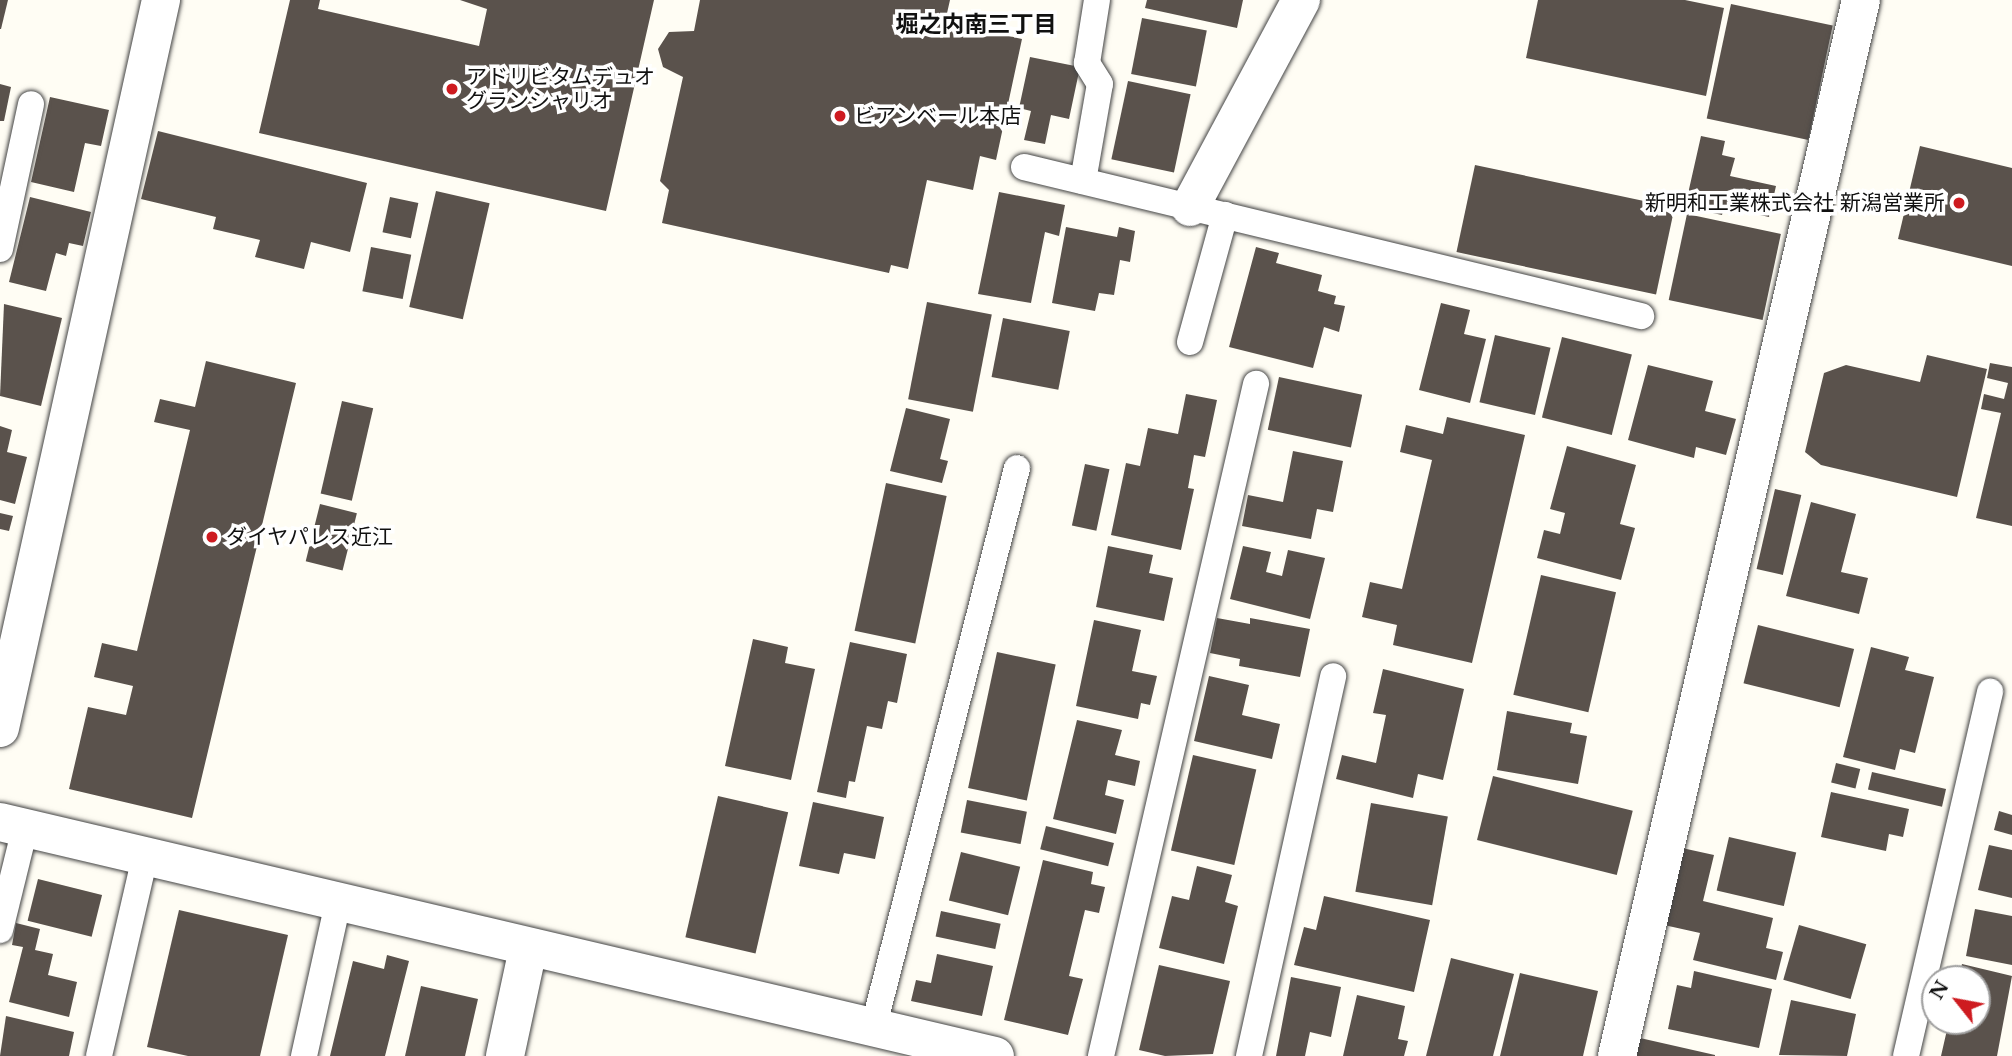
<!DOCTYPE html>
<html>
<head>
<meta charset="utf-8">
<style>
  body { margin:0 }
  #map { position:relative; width:2012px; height:1056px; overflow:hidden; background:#fffdf4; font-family:"Libre Baskerville","Noto Sans JP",serif }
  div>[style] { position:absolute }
  .building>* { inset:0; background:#5a524c; transform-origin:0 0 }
  .roads { filter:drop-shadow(0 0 2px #444) drop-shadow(0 0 2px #444) }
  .lane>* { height:26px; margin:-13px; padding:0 13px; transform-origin:13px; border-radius:13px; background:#fff }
  .street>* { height:38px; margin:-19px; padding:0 19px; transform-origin:19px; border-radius:19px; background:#fff }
  .dots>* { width:19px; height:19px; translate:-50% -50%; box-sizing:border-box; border:4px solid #fff; border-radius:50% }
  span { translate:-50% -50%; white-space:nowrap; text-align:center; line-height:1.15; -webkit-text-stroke:7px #fff; paint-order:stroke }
  .poi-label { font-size:21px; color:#111 }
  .left { translate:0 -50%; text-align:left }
  .right { translate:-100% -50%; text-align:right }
  .neighbourhood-label { font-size:23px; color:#111; font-weight:700 }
  .north { position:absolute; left:1921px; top:965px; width:70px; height:70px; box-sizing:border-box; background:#fff; border:2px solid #a0a0a0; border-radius:50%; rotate:301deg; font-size:19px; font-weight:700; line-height:28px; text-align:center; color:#111 }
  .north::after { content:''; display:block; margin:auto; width:24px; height:32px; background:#ce1b20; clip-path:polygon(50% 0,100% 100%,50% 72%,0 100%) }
</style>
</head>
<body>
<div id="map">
  <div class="building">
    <i style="clip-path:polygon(0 0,8px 0,1px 29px,0 29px)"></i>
    <i style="clip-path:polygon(290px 0,320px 0,318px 9px,479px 46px,487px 9px,460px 0,654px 0,606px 211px,259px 133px)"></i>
    <i style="clip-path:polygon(700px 0,950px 0,945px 22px,1022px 39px,996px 160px,980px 156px,973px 190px,927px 180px,908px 269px,891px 265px,889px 273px,662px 223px,669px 190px,660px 181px,683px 77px,663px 67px,658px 49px,669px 32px,694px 31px)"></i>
    <i style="clip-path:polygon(1147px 0,1243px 0,1237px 28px,1145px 8px)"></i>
    <i style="clip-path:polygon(1538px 0,1685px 0,1724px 8px,1706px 96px,1526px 58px)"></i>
    <i style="left:1731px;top:4px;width:104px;height:117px;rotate:12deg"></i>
    <i style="left:1142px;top:18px;width:66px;height:57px;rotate:11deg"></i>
    <i style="clip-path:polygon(1030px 57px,1080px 67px,1069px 119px,1051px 115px,1045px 144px,1024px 140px,1031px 111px,1019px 108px)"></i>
    <i style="left:1128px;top:81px;width:64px;height:80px;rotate:12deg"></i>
    <i style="clip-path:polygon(0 84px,11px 87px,4px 121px,0 121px)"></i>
    <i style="clip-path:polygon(50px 97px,109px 110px,101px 146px,85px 143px,74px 192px,31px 182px)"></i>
    <i style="clip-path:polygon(158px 131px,367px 183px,350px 252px,311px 242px,304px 269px,255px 257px,260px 240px,213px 229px,216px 217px,141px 199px)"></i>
    <i style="clip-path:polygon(1701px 136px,1725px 141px,1722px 155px,1735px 158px,1730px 176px,1776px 186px,1769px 217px,1724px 207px,1722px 215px,1685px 207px)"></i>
    <i style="clip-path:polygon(1920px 146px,2012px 168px,2012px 266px,1898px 239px)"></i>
    <i style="left:1475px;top:165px;width:204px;height:89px;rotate:12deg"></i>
    <i style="left:436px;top:191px;width:55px;height:119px;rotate:13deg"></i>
    <i style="clip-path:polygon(999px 192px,1065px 205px,1059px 236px,1045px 232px,1031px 303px,978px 294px)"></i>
    <i style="clip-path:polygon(30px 197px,91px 212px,83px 246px,69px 243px,66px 256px,56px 253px,46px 291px,9px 282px)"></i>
    <i style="left:390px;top:197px;width:29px;height:36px;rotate:12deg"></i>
    <i style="left:1687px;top:214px;width:96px;height:88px;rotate:12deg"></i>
    <i style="clip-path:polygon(1066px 227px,1117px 237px,1119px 227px,1135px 231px,1130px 262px,1120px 260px,1114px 295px,1099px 293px,1095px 311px,1052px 303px)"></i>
    <i style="left:371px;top:247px;width:41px;height:45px;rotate:11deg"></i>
    <i style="clip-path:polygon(1256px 247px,1279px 253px,1276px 263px,1322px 275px,1318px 291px,1336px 296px,1334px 304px,1345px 306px,1339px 332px,1324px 327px,1313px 368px,1229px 347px)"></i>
    <i style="left:927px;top:302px;width:66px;height:99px;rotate:11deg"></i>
    <i style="clip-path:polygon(1441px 303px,1470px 310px,1464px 334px,1486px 339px,1470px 403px,1419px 390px)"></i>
    <i style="clip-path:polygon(4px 304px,62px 318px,41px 406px,0 396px)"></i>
    <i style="left:1003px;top:318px;width:68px;height:60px;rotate:11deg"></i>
    <i style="left:1495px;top:335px;width:57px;height:69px;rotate:13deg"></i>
    <i style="left:1562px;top:337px;width:72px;height:83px;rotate:14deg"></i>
    <i style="clip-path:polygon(1927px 355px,1987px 369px,1957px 497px,1821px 465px,1805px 452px,1824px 373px,1846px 365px,1920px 382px)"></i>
    <i style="clip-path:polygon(206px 361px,296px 383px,192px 818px,69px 789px,88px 707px,126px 715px,133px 686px,94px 677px,102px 643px,137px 651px,190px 430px,154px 422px,160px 399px,195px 407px)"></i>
    <i style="clip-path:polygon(1990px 363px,2012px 367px,2012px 526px,1976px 518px,2001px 413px,1981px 409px,1984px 394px,2004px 399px,2008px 383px,1987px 378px)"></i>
    <i style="clip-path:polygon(1648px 365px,1713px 381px,1705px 411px,1736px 419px,1726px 455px,1696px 447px,1694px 458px,1628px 440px)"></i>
    <i style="left:1279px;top:377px;width:85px;height:54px;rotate:12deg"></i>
    <i style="clip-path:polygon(1186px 394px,1217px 400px,1205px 457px,1194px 455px,1188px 488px,1194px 489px,1181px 550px,1111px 535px,1126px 463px,1140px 466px,1148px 428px,1178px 434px)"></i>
    <i style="left:342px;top:401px;width:32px;height:95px;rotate:13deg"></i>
    <i style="clip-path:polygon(906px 408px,950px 419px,940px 459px,948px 461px,942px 483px,890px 471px)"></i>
    <i style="clip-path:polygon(1447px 417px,1525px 435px,1472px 663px,1393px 645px,1397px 625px,1362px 617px,1370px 582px,1402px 589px,1432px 460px,1400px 452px,1406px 425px,1443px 434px)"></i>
    <i style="clip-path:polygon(0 426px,12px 430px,7px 452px,27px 457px,15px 504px,0 500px)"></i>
    <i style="clip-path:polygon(1567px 446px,1636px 465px,1620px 524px,1635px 528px,1621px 580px,1537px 558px,1544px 530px,1560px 534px,1565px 513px,1550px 509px)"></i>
    <i style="clip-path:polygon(1293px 451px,1343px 461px,1333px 512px,1317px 509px,1311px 539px,1242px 526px,1248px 495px,1283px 502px)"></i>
    <i style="left:1085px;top:464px;width:25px;height:63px;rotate:12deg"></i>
    <i style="left:886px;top:483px;width:62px;height:151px;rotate:12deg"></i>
    <i style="left:1775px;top:489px;width:27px;height:82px;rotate:13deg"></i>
    <i style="clip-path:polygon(1811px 502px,1856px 514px,1841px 572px,1868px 578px,1859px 614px,1786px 596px)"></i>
    <i style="left:320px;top:504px;width:38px;height:59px;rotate:14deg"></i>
    <i style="clip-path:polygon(0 513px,13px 516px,9px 531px,0 529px)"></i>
    <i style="clip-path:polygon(1108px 546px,1153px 555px,1149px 573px,1173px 578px,1164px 621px,1096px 607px)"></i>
    <i style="clip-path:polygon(1243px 546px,1271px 552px,1266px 572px,1282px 576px,1288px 550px,1325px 558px,1310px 619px,1230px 599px)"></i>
    <i style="left:1541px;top:575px;width:77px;height:123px;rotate:13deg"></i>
    <i style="clip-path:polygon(1217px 618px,1250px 624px,1250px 618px,1310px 629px,1300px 677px,1239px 666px,1240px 659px,1210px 653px)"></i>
    <i style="clip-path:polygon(1094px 620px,1141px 630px,1132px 671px,1157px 676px,1150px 705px,1141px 703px,1138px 719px,1076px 706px)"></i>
    <i style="left:1758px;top:625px;width:99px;height:60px;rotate:14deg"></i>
    <i style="clip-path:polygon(753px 639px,788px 647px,785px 663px,815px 669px,791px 780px,725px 766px)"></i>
    <i style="clip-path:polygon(850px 642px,907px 654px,897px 703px,888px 701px,882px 729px,867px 726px,855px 782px,849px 781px,846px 798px,817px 792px)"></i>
    <i style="clip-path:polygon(1871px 647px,1909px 657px,1905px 670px,1934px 677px,1915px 753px,1900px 749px,1895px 770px,1843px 757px)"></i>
    <i style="left:997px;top:652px;width:60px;height:139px;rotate:12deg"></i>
    <i style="clip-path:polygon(1383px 669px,1464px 689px,1443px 780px,1418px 774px,1413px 798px,1336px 779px,1342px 755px,1376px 763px,1386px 715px,1373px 713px)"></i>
    <i style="clip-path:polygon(1209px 676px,1249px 685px,1242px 715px,1280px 724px,1272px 759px,1194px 741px)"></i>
    <i style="clip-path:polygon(1507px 711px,1572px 723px,1570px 733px,1587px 736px,1578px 784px,1497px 770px)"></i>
    <i style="clip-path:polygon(1077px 720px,1122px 730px,1115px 755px,1140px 761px,1135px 786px,1108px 780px,1105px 795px,1124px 800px,1116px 834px,1053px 819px)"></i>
    <i style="left:1193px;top:755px;width:65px;height:98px;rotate:13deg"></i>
    <i style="left:1836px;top:763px;width:25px;height:20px;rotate:14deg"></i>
    <i style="left:1872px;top:772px;width:76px;height:18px;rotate:13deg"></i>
    <i style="left:1493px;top:776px;width:144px;height:66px;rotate:14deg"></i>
    <i style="clip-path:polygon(1831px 792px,1909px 809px,1903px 837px,1889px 834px,1886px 851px,1821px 837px)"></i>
    <i style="left:718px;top:796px;width:72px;height:145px;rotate:13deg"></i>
    <i style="left:967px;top:800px;width:61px;height:33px;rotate:11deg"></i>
    <i style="clip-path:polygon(813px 802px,884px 817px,875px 859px,844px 853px,839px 874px,799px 866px)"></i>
    <i style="left:1371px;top:803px;width:78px;height:90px;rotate:10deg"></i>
    <i style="clip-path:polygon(1999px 811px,2012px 815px,2012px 835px,1994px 830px)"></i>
    <i style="left:1046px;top:826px;width:70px;height:24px;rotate:14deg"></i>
    <i style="left:1729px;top:837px;width:69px;height:55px;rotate:13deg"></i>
    <i style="clip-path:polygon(1989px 845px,2012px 850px,2012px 898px,1978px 890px)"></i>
    <i style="clip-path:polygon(1682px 848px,1714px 855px,1703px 901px,1773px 918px,1766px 948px,1783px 952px,1776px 980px,1693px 960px,1700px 933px,1664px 925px)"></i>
    <i style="left:961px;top:852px;width:61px;height:50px;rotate:14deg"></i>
    <i style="clip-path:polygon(1043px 860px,1093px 872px,1091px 884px,1105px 887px,1099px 913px,1085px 910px,1069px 976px,1083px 979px,1068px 1035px,1004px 1020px)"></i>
    <i style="clip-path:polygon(1197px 866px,1232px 875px,1225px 902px,1238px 906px,1224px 964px,1159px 948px,1172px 896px,1189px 900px)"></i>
    <i style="left:38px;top:879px;width:66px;height:43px;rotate:14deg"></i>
    <i style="clip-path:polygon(1324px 896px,1430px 920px,1414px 992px,1294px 965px,1304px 927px,1316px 930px)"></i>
    <i style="clip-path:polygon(1975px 909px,2012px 916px,2012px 965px,1966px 956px)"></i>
    <i style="clip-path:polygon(179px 910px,288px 935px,260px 1056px,188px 1056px,147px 1047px)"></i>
    <i style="left:941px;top:911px;width:61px;height:26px;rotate:12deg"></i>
    <i style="clip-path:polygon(16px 923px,40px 929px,35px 950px,53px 954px,48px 975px,77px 982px,69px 1017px,9px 1002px,23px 947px,12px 945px)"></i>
    <i style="left:1799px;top:925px;width:70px;height:57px;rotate:16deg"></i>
    <i style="clip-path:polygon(937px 954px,993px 966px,982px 1016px,911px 1001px,916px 980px,931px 983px)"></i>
    <i style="clip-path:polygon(387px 955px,409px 961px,385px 1056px,330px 1056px,353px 961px,384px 969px)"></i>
    <i style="clip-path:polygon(1451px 958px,1514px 974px,1493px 1056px,1426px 1056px)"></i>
    <i style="clip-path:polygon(1962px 964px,2012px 976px,1997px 1056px,1941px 1056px,1949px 1021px,1977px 1021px,1977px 979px,1959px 979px)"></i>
    <i style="clip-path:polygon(1159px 965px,1230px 981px,1213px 1054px,1165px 1056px,1139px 1050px)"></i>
    <i style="clip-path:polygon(1694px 971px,1772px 989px,1759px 1048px,1668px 1029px,1677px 985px,1691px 988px)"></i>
    <i style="clip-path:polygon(1520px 973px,1598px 991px,1583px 1056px,1500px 1056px)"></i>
    <i style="clip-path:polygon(1291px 977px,1341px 987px,1331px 1037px,1310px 1032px,1305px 1056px,1276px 1056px)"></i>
    <i style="clip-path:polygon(421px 986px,478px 999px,465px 1056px,405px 1056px)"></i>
    <i style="clip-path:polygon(1357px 995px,1405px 1006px,1398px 1039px,1408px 1041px,1404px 1056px,1343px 1056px)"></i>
    <i style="clip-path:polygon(1791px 1000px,1856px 1014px,1847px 1056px,1779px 1055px)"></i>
    <i style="clip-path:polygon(6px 1016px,74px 1032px,69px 1056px,0 1056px)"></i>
    <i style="clip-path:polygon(1640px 1038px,1715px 1055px,1715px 1056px,1636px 1056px)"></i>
  </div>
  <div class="roads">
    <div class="lane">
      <i style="left:1024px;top:167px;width:635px;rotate:13.58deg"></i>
      <i style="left:1083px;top:181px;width:98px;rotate:-80.1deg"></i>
      <i style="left:1100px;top:84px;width:25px;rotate:-122deg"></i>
      <i style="left:1087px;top:63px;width:64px;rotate:-81deg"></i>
      <i style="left:0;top:249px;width:148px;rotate:-77.9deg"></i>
      <i style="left:1190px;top:342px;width:132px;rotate:-74.6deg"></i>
      <i style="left:0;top:930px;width:105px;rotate:-76.2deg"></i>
      <i style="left:873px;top:1029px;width:579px;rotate:-75.6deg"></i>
      <i style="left:99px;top:1056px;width:204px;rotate:-77deg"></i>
      <i style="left:304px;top:1056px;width:157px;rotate:-77.5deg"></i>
      <i style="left:1101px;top:1056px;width:690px;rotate:-77.01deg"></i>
      <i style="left:1249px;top:1056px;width:389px;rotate:-77.5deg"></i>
      <i style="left:1906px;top:1056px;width:374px;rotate:-77deg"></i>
    </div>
    <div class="street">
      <i style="left:1190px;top:207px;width:235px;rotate:-61.8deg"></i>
      <i style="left:0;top:728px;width:746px;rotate:-77.53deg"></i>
      <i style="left:0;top:822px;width:1022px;rotate:13.23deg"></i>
      <i style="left:505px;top:1056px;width:109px;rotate:-77.9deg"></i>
      <i style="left:1617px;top:1056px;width:1084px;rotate:-76.99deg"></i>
    </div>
  </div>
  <div class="dots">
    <i style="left:452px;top:89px;background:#ce1b20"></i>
    <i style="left:840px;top:116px;background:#ce1b20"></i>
    <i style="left:1959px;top:203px;background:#ce1b20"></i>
    <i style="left:212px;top:537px;background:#ce1b20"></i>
  </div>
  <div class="poi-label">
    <span class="left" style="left:466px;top:89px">アドリビタムデュオ<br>グランシャリオ</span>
    <span class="left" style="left:854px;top:116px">ビアンベール本店</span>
    <span class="right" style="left:1945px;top:203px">新明和工業株式会社 新潟営業所</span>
    <span class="left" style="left:226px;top:537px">ダイヤパレス近江</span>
  </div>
  <div class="neighbourhood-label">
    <span style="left:976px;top:24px">堀之内南三丁目</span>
  </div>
  <div class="north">N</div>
</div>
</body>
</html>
